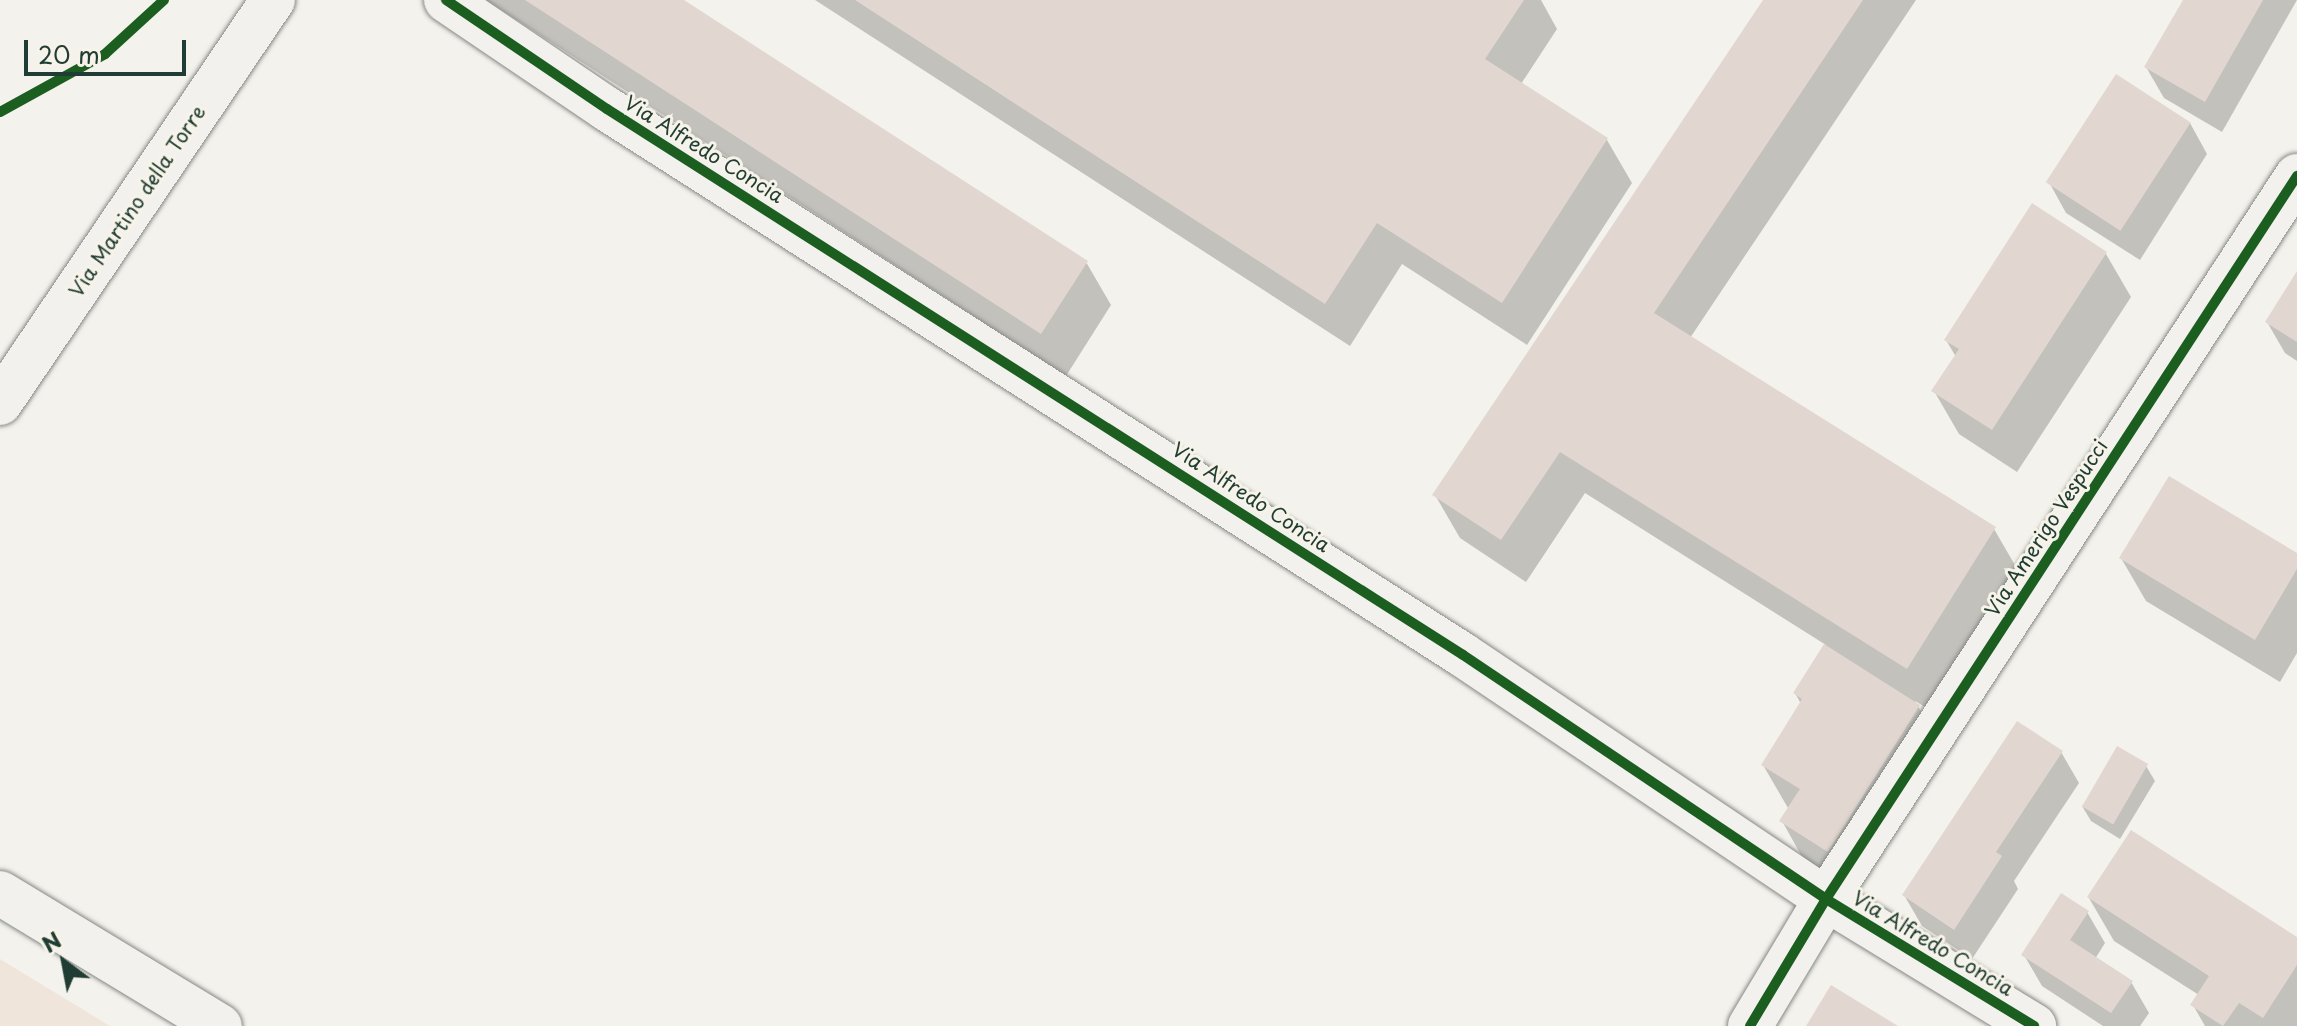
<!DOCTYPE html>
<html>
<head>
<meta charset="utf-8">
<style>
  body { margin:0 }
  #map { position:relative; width:2297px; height:1026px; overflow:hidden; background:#f4f2ec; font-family:"Playpen Sans",sans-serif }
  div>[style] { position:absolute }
  .built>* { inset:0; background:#efe5db }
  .shadow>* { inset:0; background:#0003 }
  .building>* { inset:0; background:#e2d6d0; transform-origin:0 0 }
  .roads { filter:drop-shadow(0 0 2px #848985) drop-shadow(0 0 2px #848985) }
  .street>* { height:44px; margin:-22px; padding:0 22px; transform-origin:22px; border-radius:22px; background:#f2f1ed }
  .cycleway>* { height:10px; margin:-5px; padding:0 5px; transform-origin:5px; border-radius:5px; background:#1b5e20 }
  span { translate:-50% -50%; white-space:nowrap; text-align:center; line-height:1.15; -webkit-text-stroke:6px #f7f3e8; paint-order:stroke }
  .street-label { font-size:20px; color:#1f3d34 }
  .north { position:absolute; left:24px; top:922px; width:80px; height:80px; -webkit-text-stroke:6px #f7f3e8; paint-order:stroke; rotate:328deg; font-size:22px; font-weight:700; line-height:32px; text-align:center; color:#1f3d34 }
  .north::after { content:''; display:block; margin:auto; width:28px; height:36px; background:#1f3d34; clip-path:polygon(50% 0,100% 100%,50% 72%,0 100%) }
  .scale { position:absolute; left:24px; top:40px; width:162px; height:36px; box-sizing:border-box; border:4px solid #1f3d34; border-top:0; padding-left:10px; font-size:24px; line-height:28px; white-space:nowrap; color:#1f3d34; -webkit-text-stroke:6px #f7f3e8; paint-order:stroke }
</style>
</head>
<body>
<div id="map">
  <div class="built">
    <i style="clip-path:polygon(0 959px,110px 1026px,0 1026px)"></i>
  </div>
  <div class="shadow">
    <i style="clip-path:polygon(486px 0,681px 0,1086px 262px,1111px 305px,1066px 376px)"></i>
    <i style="clip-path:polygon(815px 0,1541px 0,1557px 29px,1521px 84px,1607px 140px,1632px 183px,1527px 345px,1402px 264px,1350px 346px)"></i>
    <i style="clip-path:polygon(1765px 0,1916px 0,1690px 338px,1994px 529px,2019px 572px,1932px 711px,1915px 701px,1944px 750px,1853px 894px,1806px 864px,1782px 821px,1788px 808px,1763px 765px,1801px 704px,1795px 693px,1826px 645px,1585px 493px,1526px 582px,1460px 538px,1435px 495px)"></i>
    <i style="clip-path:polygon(2185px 0,2297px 0,2222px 132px,2164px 98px,2146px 67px)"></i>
    <i style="clip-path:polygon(2190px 123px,2207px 154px,2140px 260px,2066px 213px,2049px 182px)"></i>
    <i style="clip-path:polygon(2033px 206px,2106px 254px,2131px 297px,2017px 472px,1959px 434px,1934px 391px,1956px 357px,1946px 340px)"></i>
    <i style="clip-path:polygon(2297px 275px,2297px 361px,2285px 353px,2267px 322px)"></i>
    <i style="clip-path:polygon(2297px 556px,2297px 653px,2280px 682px,2146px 601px,2121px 558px)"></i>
    <i style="clip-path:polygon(2061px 752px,2079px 783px,2014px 881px,2018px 889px,1972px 959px,1922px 926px,1904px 895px)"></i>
    <i style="clip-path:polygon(2146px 766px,2155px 781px,2120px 839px,2091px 821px,2082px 806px)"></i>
    <i style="clip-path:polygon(2089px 898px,2297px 939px,2297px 1026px,2205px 1026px,2193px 1005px,2199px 995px,2114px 941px)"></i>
    <i style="clip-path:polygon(2087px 912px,2105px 943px,2095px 959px,2131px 982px,2149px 1013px,2140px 1026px,2103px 1026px,2042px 986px,2024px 955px)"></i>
  </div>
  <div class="building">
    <i style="clip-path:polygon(525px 0,684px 0,1088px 261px,1041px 334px)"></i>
    <i style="clip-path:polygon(855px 0,1524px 0,1485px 59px,1608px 138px,1502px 303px,1377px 223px,1325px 304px)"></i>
    <i style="clip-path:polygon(1763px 0,1863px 0,1654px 313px,1996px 527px,1907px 669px,1560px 452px,1501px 540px,1432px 495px)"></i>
    <i style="clip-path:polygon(2183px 0,2263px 0,2205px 102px,2144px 67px)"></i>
    <i style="left:2116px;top:74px;width:89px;height:129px;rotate:33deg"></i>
    <i style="clip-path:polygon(2032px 203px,2107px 252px,1992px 430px,1931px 391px,1959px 349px,1944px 340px)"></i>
    <i style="clip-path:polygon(2297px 271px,2297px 342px,2265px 322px)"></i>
    <i style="clip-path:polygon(2169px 476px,2297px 553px,2297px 569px,2255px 640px,2119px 558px)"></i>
    <i style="clip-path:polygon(1824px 644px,1920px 705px,1828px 852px,1779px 821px,1800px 789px,1761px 765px,1802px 699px,1793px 693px)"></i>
    <i style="clip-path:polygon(2017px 721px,2063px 751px,1996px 852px,2002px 856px,1954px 930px,1902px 895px)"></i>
    <i style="left:2117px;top:746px;width:36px;height:70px;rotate:30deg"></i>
    <i style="clip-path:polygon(2131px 830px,2297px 937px,2297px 965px,2263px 1018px,2239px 1003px,2223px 1026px,2190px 1005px,2209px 976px,2087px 897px)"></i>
    <i style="clip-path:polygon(2061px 893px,2089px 911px,2070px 940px,2133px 981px,2111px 1013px,2021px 955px)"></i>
    <i style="clip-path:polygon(1831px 985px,1898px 1026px,1806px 1026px)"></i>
  </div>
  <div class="roads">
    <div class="street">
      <i style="left:446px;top:0;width:194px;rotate:34.1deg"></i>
      <i style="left:607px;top:109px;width:1015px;rotate:32.53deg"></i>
      <i style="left:1463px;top:655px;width:437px;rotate:33.9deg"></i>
      <i style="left:1826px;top:899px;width:244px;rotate:31.4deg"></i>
      <i style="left:0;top:403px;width:487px;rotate:-55.9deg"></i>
      <i style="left:0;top:893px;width:257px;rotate:31.2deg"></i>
      <i style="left:1750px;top:1026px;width:148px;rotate:-59.1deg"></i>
      <i style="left:1826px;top:899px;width:863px;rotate:-56.92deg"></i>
    </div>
  </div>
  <div class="cycleway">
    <i style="left:446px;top:0;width:194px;rotate:34.1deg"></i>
    <i style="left:607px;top:109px;width:1015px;rotate:32.53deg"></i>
    <i style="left:1463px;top:655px;width:437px;rotate:33.9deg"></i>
    <i style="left:1826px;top:899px;width:244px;rotate:31.4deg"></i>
    <i style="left:0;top:112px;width:120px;rotate:-28.9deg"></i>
    <i style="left:105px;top:54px;width:80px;rotate:-42.5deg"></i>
    <i style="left:1750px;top:1026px;width:148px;rotate:-59.1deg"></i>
    <i style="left:1826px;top:899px;width:863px;rotate:-56.92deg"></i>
  </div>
  <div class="street-label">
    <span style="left:704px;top:149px;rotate:32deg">Via Alfredo Concia</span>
    <span style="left:137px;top:201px;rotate:-56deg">Via Martino della Torre</span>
    <span style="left:1251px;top:497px;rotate:33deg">Via Alfredo Concia</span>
    <span style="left:2046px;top:528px;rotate:-57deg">Via Amerigo Vespucci</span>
    <span style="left:1933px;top:943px;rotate:31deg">Via Alfredo Concia</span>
  </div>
  <div class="north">N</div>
  <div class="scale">20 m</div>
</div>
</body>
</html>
